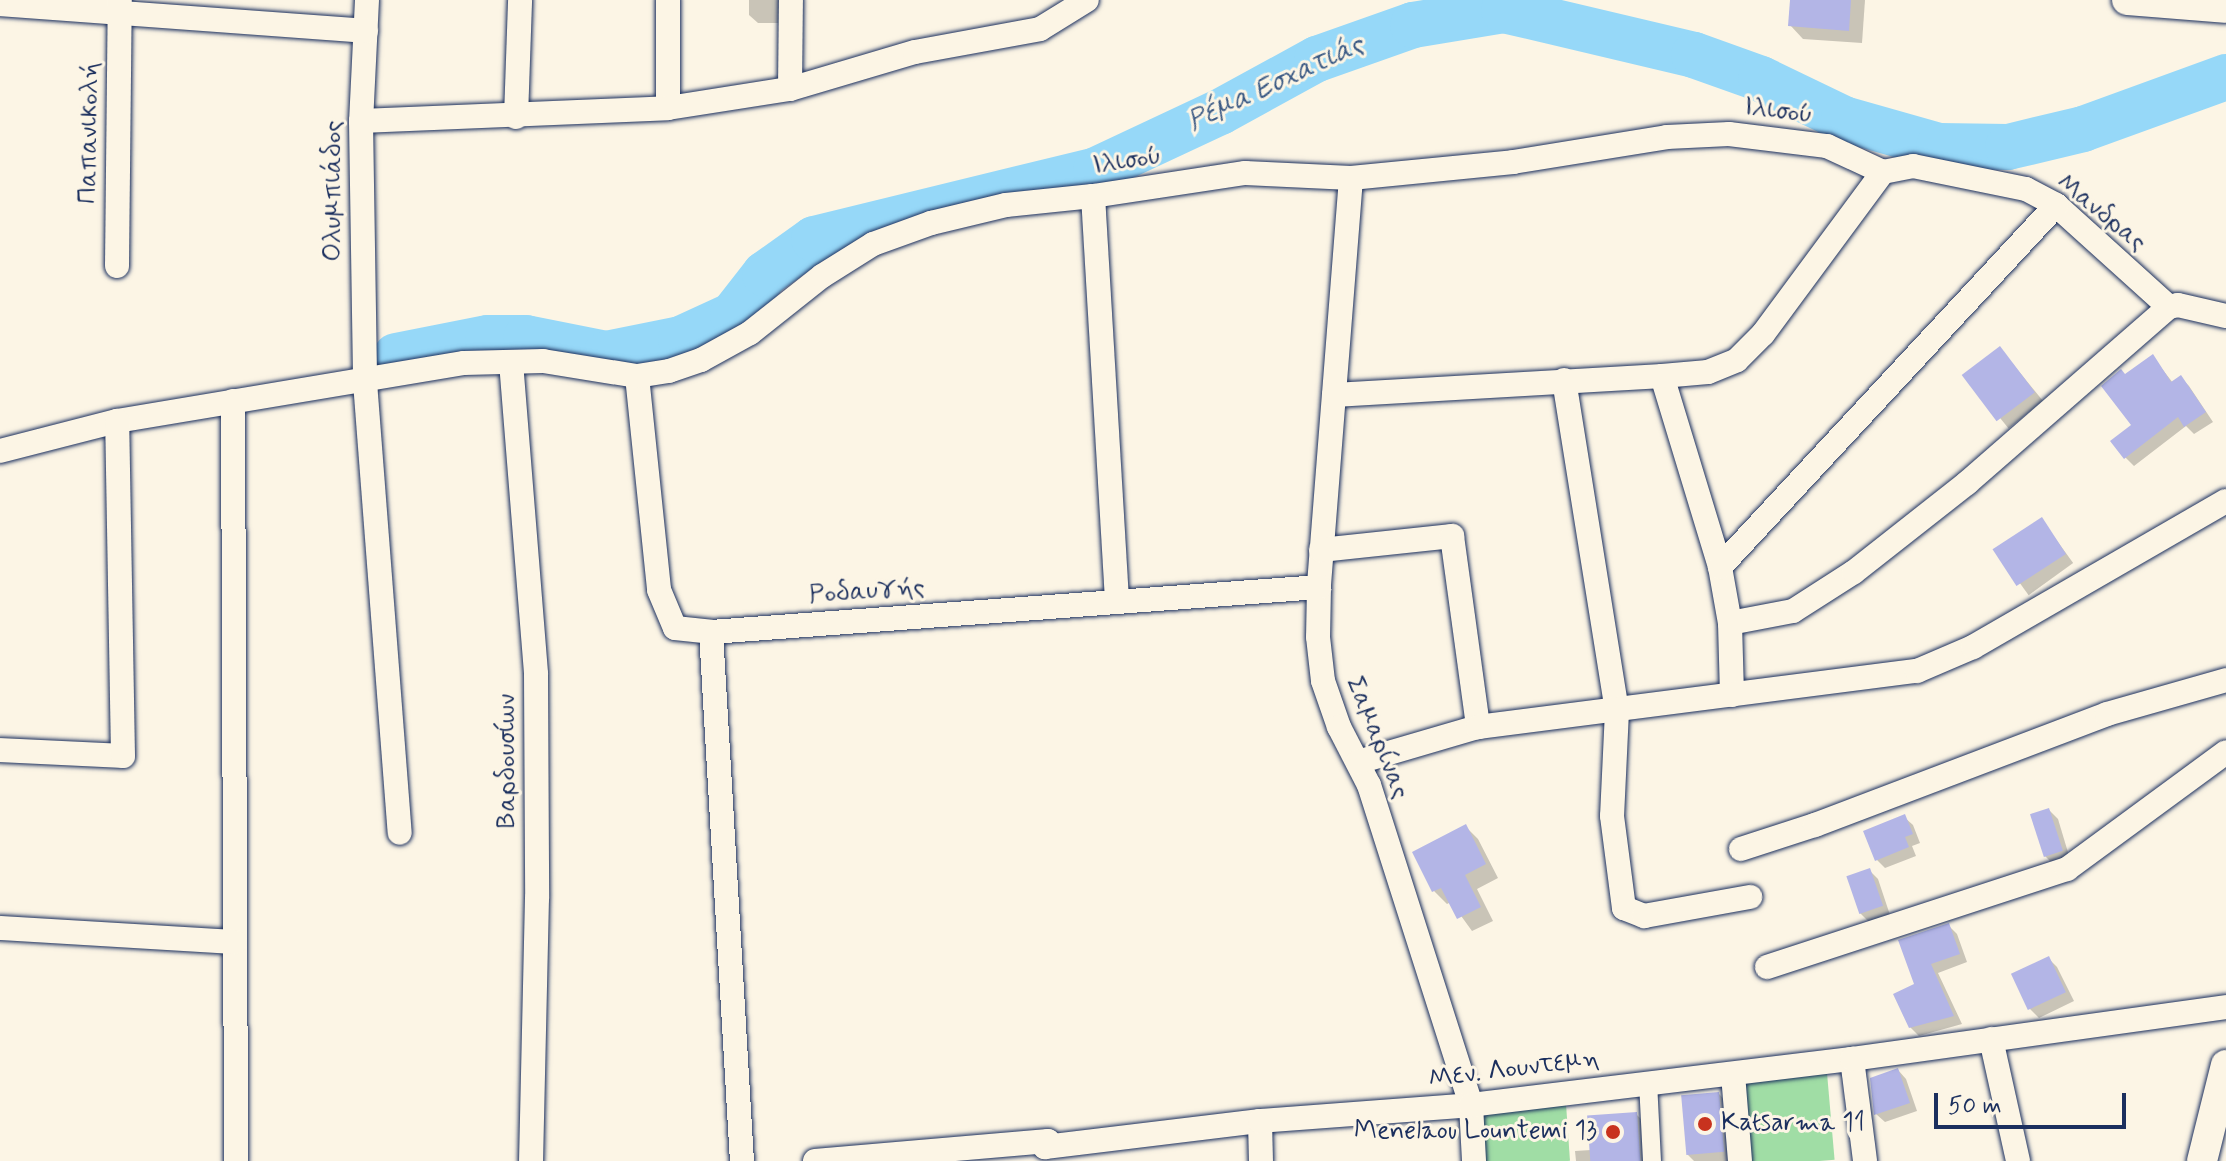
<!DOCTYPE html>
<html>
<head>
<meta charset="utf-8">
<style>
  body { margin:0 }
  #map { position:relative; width:2226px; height:1161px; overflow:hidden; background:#fcf5e5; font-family:Mynerve,sans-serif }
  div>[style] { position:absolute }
  .green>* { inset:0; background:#a0dda5; transform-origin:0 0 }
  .shadow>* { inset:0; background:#0003; transform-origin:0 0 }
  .river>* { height:46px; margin:-23px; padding:0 23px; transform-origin:23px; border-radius:23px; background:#96d8f8 }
  .building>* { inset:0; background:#b3b5e6; transform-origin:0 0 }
  .roads { filter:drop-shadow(0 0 2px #1b2f5e) drop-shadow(0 0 2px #1b2f5e) }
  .pedestrian>* { height:18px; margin:-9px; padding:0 9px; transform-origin:9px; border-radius:9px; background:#fcf5e5 }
  .minor>* { height:24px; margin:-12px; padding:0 12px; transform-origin:12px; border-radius:12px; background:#fcf5e5 }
  .tertiary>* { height:30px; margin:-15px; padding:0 15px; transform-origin:15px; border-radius:15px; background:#fcf5e5 }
  .dots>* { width:22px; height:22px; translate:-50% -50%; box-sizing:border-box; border:4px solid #fcf5e5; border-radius:50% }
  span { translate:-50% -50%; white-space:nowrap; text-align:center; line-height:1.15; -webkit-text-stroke:6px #fcf5e5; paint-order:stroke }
  .street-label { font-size:26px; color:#1b2f5e }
  .poi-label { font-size:26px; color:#1b2f5e }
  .left { translate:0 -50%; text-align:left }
  .right { translate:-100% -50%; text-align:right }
  .water-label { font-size:28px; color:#3a5984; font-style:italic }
  .scale { position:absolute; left:1934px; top:1093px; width:192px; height:36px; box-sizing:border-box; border:4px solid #1b2f5e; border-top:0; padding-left:10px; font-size:24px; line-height:28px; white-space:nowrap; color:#1b2f5e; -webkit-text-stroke:6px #fcf5e5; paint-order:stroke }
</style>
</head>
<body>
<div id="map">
  <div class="green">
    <i style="left:1827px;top:1073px;width:87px;height:85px;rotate:85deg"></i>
    <i style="left:1566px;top:1104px;width:57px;height:88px;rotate:86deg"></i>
  </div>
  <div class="shadow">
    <i style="clip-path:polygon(749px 0,788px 0,784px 23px,758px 23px,749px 15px)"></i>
    <i style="clip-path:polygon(1792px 0,1865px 0,1862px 43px,1803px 39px,1790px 25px)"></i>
    <i style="left:2000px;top:348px;width:68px;height:44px;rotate:51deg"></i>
    <i style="clip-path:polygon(2153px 357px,2173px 383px,2181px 378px,2189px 386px,2213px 422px,2194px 434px,2186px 426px,2134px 466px,2125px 457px,2134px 426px,2125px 376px)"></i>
    <i style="left:2042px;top:520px;width:53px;height:55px;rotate:54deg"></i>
    <i style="clip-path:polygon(2049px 810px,2058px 819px,2070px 859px,2053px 864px,2045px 856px)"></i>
    <i style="clip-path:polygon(1904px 817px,1913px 825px,1920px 843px,1912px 846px,1916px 856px,1885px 868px,1877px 860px)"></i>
    <i style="clip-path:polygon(1465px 826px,1478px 839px,1498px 878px,1477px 889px,1493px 921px,1472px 931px,1451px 902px,1447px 904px,1434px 891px)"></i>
    <i style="clip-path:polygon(1869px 870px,1878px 879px,1890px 915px,1869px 922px,1860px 913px)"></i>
    <i style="clip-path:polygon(1949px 926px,1957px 934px,1967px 962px,1938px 973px,1962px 1024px,1919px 1036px,1910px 1027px,1917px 985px)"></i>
    <i style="clip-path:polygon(2048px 958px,2057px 967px,2074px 1001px,2039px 1018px,2030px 1009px,2013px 975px)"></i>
    <i style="clip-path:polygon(1898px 1070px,1906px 1079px,1917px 1111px,1885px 1122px,1876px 1114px)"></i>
    <i style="clip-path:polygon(1719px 1094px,1732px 1108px,1736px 1161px,1694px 1161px,1687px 1154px)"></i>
    <i style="clip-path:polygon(1636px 1114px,1648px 1126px,1650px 1161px,1576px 1161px,1575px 1151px,1591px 1150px)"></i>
  </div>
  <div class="river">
    <i style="left:396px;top:356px;width:94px;rotate:-11.1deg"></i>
    <i style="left:488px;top:338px;width:38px"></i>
    <i style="left:526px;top:338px;width:82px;rotate:11.3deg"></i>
    <i style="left:606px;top:354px;width:76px;rotate:-11.3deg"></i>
    <i style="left:681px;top:339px;width:57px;rotate:-24.8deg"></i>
    <i style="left:733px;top:315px;width:52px;rotate:-52deg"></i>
    <i style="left:765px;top:274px;width:60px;rotate:-35.5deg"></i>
    <i style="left:814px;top:239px;width:290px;rotate:-13.7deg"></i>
    <i style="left:1096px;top:170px;width:137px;rotate:-25.1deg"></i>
    <i style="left:1220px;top:112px;width:111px;rotate:-28.7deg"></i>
    <i style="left:1317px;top:59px;width:102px;rotate:-19.5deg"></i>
    <i style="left:1413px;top:25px;width:92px;rotate:-9.4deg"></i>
    <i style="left:1504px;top:10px;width:195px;rotate:13.3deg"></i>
    <i style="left:1694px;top:55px;width:71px;rotate:19.7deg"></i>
    <i style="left:1761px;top:79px;width:92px;rotate:25.7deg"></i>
    <i style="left:1844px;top:119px;width:99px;rotate:15.9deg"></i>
    <i style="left:1939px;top:146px;width:69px;rotate:0.8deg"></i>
    <i style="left:2008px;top:147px;width:77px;rotate:-13.5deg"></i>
    <i style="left:2083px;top:129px;width:152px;rotate:-20deg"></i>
  </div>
  <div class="building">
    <i style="clip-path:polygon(1790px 0,1851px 0,1849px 31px,1788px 26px)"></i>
    <i style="left:2000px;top:346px;width:58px;height:48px;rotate:53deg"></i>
    <i style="clip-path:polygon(2153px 354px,2171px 382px,2181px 375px,2206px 412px,2184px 427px,2178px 417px,2124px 459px,2110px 441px,2131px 425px,2101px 386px,2121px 369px,2125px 374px)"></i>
    <i style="left:2042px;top:517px;width:44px;height:59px;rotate:57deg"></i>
    <i style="left:2049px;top:808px;width:45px;height:20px;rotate:72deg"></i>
    <i style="clip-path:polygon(1905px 814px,1913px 834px,1905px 837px,1909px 847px,1875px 861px,1863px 831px)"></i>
    <i style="clip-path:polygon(1466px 824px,1486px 864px,1465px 875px,1481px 907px,1457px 919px,1441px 888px,1432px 892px,1412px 852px)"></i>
    <i style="left:1870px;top:868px;width:40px;height:25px;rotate:71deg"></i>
    <i style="clip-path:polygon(1949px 923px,1960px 954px,1931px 964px,1954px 1016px,1909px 1028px,1893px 994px,1914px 984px,1898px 940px)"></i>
    <i style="left:2049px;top:956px;width:40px;height:42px;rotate:65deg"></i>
    <i style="clip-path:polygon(1898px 1068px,1910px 1103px,1874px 1115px,1870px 1078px)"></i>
    <i style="left:1719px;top:1092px;width:60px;height:38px;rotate:85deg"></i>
    <i style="left:1637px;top:1112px;width:49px;height:50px;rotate:86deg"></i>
  </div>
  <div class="roads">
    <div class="pedestrian">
      <i style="left:1648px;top:1082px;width:79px;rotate:87.1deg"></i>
    </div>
    <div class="minor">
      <i style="left:367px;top:0;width:121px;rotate:92.8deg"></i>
      <i style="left:361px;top:121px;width:261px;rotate:89.1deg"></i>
      <i style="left:365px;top:382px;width:452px;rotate:85.6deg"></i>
      <i style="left:0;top:4px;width:367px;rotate:4.2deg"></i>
      <i style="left:790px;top:89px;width:89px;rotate:-89.4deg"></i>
      <i style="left:668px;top:108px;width:108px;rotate:-90deg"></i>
      <i style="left:516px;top:117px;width:117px;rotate:-88deg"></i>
      <i style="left:361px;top:121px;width:307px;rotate:-2.4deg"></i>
      <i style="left:668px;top:108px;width:123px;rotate:-8.9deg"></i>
      <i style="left:790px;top:89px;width:130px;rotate:-16.5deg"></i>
      <i style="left:915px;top:52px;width:127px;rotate:-10.4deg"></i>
      <i style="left:1040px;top:29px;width:55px;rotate:-31.7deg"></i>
      <i style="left:1883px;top:172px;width:31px;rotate:-11deg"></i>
      <i style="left:1913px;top:166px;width:115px;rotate:11.5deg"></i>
      <i style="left:2026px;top:189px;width:34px;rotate:28deg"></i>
      <i style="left:2056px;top:205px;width:152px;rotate:42.1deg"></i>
      <i style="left:2169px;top:307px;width:9px;rotate:-13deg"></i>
      <i style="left:2178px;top:305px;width:49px;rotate:12.9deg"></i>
      <i style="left:1351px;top:178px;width:410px;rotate:94.5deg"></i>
      <i style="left:1319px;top:587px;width:50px;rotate:91.1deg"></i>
      <i style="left:1318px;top:637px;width:44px;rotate:83.5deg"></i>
      <i style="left:1323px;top:681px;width:49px;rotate:70.8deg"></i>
      <i style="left:1339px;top:727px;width:65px;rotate:62.7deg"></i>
      <i style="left:1369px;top:785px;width:336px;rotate:72.3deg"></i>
      <i style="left:1471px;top:1105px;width:56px;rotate:86.9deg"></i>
      <i style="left:1093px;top:196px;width:406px;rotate:86.6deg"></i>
      <i style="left:117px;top:266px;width:266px;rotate:-89.4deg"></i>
      <i style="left:511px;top:362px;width:313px;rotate:85.4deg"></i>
      <i style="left:536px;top:674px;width:224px;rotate:89.7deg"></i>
      <i style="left:537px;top:898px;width:263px;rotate:91.3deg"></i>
      <i style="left:637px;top:376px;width:215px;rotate:84.1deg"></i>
      <i style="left:659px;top:590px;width:41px;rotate:67.2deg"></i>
      <i style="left:675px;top:628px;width:36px;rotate:6deg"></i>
      <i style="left:711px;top:632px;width:610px;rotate:-4.23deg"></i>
      <i style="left:1662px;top:376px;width:200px;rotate:73.1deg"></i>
      <i style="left:1720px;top:567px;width:57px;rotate:79.9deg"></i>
      <i style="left:1730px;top:623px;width:72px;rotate:88.4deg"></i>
      <i style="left:1564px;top:380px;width:335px;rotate:80.9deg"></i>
      <i style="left:1617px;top:711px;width:105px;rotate:92.7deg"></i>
      <i style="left:1612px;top:816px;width:93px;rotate:82.6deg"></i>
      <i style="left:1624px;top:908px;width:22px;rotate:22deg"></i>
      <i style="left:1644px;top:916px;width:108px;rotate:-10.2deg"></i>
      <i style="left:1334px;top:395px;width:329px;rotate:-3.3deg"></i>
      <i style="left:1662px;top:376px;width:46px;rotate:-5deg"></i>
      <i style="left:1708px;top:372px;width:31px;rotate:-22deg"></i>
      <i style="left:1737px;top:360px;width:37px;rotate:-45deg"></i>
      <i style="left:1763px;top:334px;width:202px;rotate:-53.5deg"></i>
      <i style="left:233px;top:401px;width:760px;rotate:89.77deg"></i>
      <i style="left:0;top:451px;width:121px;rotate:-14.4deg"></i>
      <i style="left:117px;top:421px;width:352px;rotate:-9.5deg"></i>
      <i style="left:464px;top:363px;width:79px;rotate:-1.5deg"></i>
      <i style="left:543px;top:361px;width:95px;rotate:9.1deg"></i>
      <i style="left:637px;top:376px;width:32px;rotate:-9deg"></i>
      <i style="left:669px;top:371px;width:34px;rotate:-19deg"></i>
      <i style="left:701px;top:360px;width:56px;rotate:-28.9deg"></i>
      <i style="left:750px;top:333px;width:92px;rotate:-38.4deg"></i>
      <i style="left:822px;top:276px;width:60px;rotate:-32.1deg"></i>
      <i style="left:873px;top:244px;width:62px;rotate:-19.9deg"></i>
      <i style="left:931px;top:223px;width:77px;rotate:-13.5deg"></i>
      <i style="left:1006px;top:205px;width:87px;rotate:-5.9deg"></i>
      <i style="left:1093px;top:196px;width:154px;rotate:-8.6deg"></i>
      <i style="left:1245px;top:173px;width:106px;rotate:2.7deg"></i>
      <i style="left:1351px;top:178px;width:163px;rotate:-5.6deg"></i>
      <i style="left:1513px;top:162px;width:156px;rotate:-9.2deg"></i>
      <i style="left:1667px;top:137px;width:62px;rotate:-2.8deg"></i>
      <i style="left:1729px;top:134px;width:99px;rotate:7deg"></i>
      <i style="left:1827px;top:146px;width:62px;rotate:24.9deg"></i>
      <i style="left:1321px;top:550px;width:132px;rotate:-6.1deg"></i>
      <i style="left:1452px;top:536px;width:193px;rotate:82.2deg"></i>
      <i style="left:1720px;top:567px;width:494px;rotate:-47.1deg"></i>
      <i style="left:1730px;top:623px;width:64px;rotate:-10.8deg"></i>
      <i style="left:1793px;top:611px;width:72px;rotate:-32.6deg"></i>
      <i style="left:1854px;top:572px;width:144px;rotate:-38.2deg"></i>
      <i style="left:1967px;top:483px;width:268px;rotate:-41.1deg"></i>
      <i style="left:711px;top:632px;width:530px;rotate:86.65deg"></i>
      <i style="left:0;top:750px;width:123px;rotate:2.8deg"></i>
      <i style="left:123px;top:756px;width:335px;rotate:-91deg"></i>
      <i style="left:1358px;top:762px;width:125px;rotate:-16.3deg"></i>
      <i style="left:1478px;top:727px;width:443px;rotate:-7.3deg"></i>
      <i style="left:1917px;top:671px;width:61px;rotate:-23.2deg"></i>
      <i style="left:1973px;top:647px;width:292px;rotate:-30deg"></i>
      <i style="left:1741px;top:849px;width:78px;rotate:-18deg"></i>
      <i style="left:1815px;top:825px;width:312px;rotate:-20.8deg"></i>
      <i style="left:2107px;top:714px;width:124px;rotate:-15.9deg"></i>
      <i style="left:0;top:928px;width:235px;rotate:3.4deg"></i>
      <i style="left:1767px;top:967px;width:316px;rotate:-18.1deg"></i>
      <i style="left:2067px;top:869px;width:197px;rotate:-36.3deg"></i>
      <i style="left:1991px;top:1039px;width:125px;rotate:77.5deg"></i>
      <i style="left:1852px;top:1059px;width:103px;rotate:82.7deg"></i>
      <i style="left:1733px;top:1074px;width:87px;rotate:85.4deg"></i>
      <i style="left:1260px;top:1121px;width:40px;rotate:88.6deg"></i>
      <i style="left:815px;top:1161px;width:234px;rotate:-4.9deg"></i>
      <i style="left:1048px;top:1141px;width:7px;rotate:117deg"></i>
      <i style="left:1045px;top:1147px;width:217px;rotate:-6.9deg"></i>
      <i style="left:1260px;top:1121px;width:212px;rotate:-4.3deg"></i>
      <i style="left:1471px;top:1105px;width:384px;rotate:-6.9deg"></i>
      <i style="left:1852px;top:1059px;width:378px;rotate:-7.9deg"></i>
    </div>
    <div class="tertiary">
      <i style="left:2127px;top:0;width:99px;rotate:4.6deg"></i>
      <i style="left:2202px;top:1161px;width:99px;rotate:-76deg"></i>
    </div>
  </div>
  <div class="dots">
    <i style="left:1705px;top:1124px;background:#c8321e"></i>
    <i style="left:1613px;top:1132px;background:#c8321e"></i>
  </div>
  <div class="street-label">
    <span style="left:1778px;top:112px;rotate:7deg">Ιλισού</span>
    <span style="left:90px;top:133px;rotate:-89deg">Παπανικολή</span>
    <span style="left:1127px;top:162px;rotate:-9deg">Ιλισού</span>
    <span style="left:334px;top:191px;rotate:-90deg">Ολυμπιάδος</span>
    <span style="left:2101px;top:213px;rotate:39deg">Μανδρας</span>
    <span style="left:867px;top:592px;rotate:-4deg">Ροδαυγής</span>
    <span style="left:1377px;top:738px;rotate:68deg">Σαμαρίνας</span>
    <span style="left:508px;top:761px;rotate:-90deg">Βαρδουσίων</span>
    <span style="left:1514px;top:1070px;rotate:-7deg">Μεν. Λουντεμη</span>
  </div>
  <div class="poi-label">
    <span class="left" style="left:1721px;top:1124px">Katsarma 11</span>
    <span class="right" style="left:1597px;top:1132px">Menelaou Lountemi 13</span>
  </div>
  <div class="water-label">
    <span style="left:1276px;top:84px;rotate:-25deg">Ρέμα Εσχατιάς</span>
  </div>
  <div class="scale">50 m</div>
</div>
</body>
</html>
